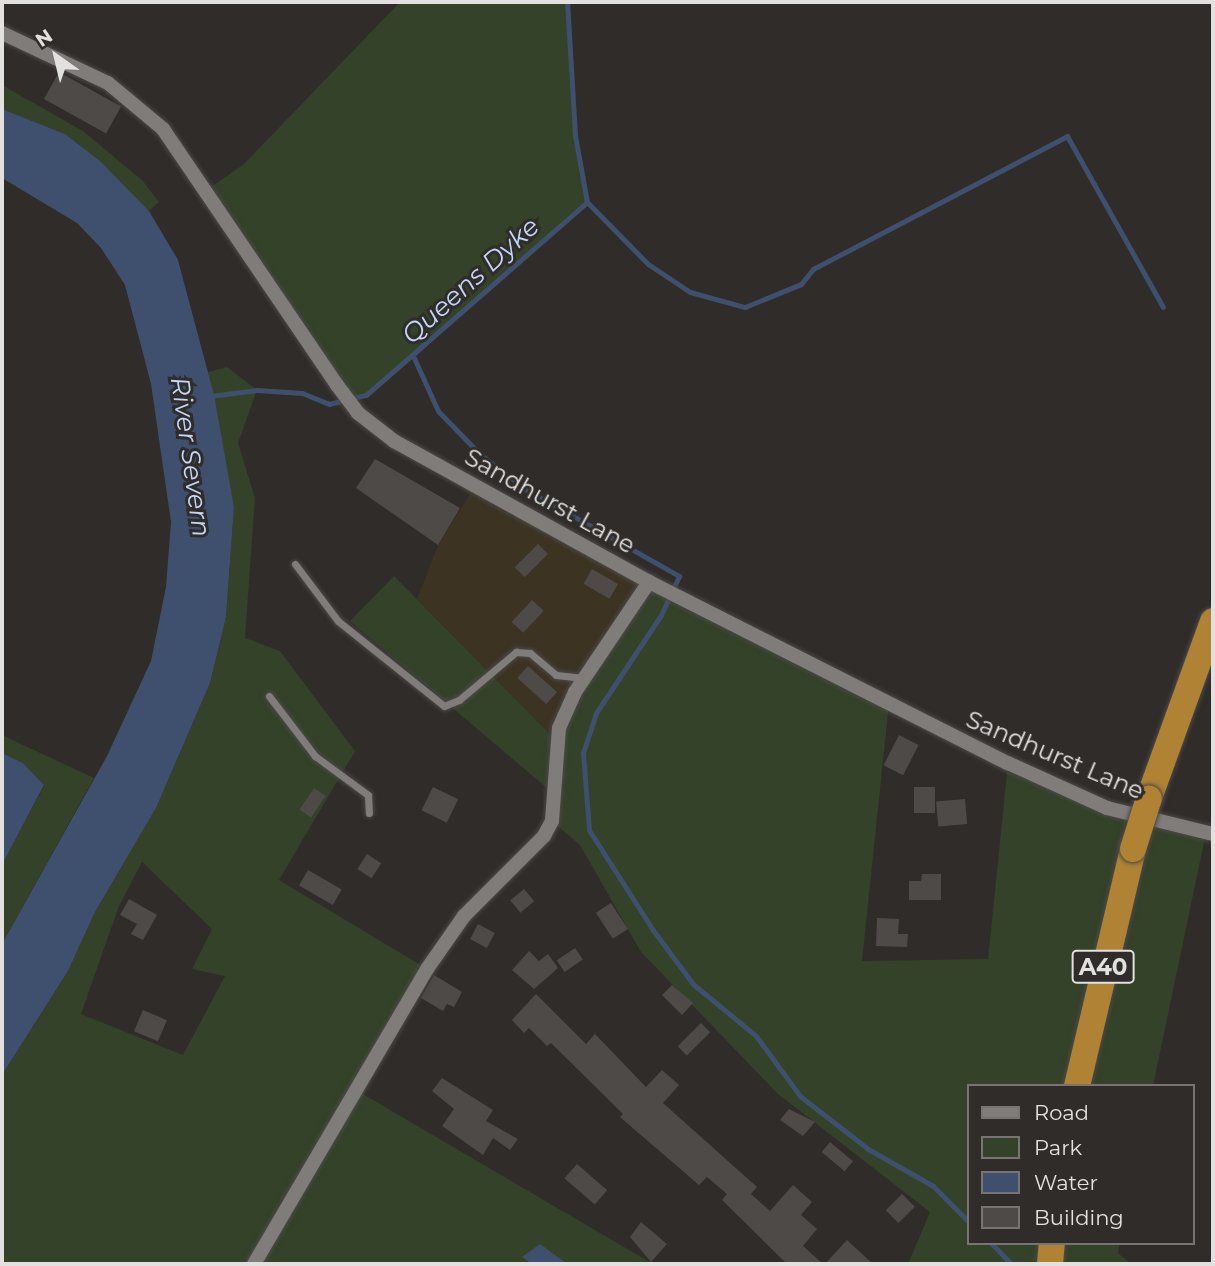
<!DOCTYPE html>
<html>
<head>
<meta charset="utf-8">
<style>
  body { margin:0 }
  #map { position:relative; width:1215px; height:1266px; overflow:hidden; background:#2f2c2a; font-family:Montserrat,sans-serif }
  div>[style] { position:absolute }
  .industrial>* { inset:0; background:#3c3322 }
  .green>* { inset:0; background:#334228 }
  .water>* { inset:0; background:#3e506e }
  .stream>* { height:5px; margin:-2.5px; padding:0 2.5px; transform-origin:2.5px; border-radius:2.5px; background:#3e506e }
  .building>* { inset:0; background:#4d4a48; transform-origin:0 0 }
  .roads { filter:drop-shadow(0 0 2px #4c4948) drop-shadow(0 0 2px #4c4948) }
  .lane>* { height:7px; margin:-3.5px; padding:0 3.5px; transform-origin:3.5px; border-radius:3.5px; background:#807c7a }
  .street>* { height:14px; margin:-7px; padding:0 7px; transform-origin:7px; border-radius:7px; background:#807c7a }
  .highway>* { height:26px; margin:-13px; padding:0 13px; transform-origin:13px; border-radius:13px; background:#b08334 }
  .bridges { filter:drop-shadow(0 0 2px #4c4948) drop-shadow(0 0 2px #4c4948) }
  .highway-bridge>* { height:26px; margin:-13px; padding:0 13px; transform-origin:13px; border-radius:13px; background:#b08334 }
  span { translate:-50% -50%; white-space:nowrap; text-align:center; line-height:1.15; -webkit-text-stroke:6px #2f2c2a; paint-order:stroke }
  .shield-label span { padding:2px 5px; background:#2f2c2a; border:2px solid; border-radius:5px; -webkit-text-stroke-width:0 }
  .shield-label { font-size:23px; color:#e3e1e0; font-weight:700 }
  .street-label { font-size:24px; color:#e3e1e0 }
  .water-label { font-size:26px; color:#c3d6f8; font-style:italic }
  .frame { position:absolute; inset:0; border:4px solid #e3e1e0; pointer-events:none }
  .legend { position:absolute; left:967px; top:1084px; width:228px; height:161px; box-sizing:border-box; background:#2f2c2a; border:2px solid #777473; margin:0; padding:9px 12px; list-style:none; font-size:21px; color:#e3e1e0 }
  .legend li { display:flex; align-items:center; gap:14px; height:35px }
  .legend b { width:35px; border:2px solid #777473 }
  .north { position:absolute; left:21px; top:21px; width:70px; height:70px; -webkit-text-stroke:5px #2f2c2a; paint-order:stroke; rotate:326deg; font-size:19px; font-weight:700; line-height:28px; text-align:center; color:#e3e1e0 }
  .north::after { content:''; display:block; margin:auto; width:24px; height:32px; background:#e3e1e0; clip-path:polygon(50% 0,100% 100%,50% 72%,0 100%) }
</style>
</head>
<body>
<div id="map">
  <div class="industrial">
    <i style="clip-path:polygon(475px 486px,649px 582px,558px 742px,417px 599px,438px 545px)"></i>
  </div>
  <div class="green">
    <i style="clip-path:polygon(400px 2px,567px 2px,575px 135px,587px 202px,414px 358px,366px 395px,348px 400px,208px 189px,244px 164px)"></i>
    <i style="clip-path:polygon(2px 85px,83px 131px,143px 181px,159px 202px,149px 211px,65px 134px,2px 109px)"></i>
    <i style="clip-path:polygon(evenodd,227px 367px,257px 390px,238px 443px,255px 498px,245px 638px,280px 651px,355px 751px,279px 880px,427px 969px,356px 1090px,653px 1264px,2px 1264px,2px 1075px,68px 971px,95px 912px,156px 808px,210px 683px,226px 617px,234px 507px,208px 372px,227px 367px,142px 862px,212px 929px,192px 969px,225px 976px,183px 1055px,81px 1014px,119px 906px,142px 862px)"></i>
    <i style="clip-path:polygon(394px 576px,557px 741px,559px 728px,649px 582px,889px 704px,862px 961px,988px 959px,1008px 763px,1107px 808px,1206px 833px,1153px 1086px,968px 1086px,968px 1243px,1120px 1243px,1118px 1253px,1131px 1264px,908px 1264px,930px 1212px,778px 1094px,641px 952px,580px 845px,552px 821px,554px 794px,350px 621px)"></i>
    <i style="clip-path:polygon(2px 735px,94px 778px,2px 944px,2px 865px,44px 786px,23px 763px,2px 753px)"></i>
  </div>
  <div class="water">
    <i style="clip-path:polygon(2px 109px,65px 134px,101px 162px,149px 211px,178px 260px,214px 395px,234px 507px,226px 617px,210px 683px,156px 808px,95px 912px,68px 971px,2px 1075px,2px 944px,107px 756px,151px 661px,166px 587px,171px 522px,151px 384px,125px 285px,101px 248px,77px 223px,2px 178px)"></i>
    <i style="clip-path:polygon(2px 753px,23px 763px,44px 785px,2px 865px)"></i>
    <i style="clip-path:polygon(540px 1244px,566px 1263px,570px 1264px,532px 1264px,522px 1257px)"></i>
  </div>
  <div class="stream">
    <i style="left:587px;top:202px;width:87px;rotate:45.5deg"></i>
    <i style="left:648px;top:264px;width:50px;rotate:33.7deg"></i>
    <i style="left:690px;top:292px;width:57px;rotate:15.3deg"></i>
    <i style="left:745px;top:307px;width:61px;rotate:-22.3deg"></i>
    <i style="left:801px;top:284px;width:19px;rotate:-51deg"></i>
    <i style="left:813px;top:269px;width:287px;rotate:-27.6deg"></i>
    <i style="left:1067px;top:136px;width:196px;rotate:60.7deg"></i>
    <i style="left:414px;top:358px;width:58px;rotate:65.6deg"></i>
    <i style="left:438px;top:411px;width:60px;rotate:45.7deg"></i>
    <i style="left:480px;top:454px;width:59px;rotate:37.5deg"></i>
    <i style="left:527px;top:490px;width:175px;rotate:29.5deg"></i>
    <i style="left:679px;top:576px;width:43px;rotate:114.8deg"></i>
    <i style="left:661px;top:615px;width:118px;rotate:123.6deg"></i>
    <i style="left:596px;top:713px;width:42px;rotate:108deg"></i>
    <i style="left:583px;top:753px;width:77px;rotate:85.5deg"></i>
    <i style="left:589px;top:830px;width:119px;rotate:57.4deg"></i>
    <i style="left:653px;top:930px;width:67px;rotate:53.5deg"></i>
    <i style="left:693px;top:984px;width:82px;rotate:39.5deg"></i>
    <i style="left:756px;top:1036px;width:74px;rotate:53.7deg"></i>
    <i style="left:800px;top:1096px;width:86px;rotate:37.9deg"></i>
    <i style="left:868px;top:1149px;width:75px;rotate:29.6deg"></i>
    <i style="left:933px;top:1186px;width:49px;rotate:45deg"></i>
    <i style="left:210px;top:396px;width:47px;rotate:-7.3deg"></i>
    <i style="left:257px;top:390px;width:45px;rotate:3.8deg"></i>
    <i style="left:302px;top:393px;width:29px;rotate:22deg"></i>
    <i style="left:329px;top:404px;width:38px;rotate:-14deg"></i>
    <i style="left:366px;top:395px;width:293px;rotate:-41.1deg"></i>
    <i style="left:587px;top:202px;width:68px;rotate:-100.2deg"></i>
    <i style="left:575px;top:135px;width:133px;rotate:-93.4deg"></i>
    <i style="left:991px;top:1243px;width:29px;rotate:46deg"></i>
  </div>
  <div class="building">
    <i style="left:59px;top:72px;width:71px;height:31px;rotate:29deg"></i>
    <i style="clip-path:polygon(375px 459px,460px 508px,438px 545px,356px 488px)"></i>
    <i style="left:538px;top:544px;width:14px;height:33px;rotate:45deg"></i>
    <i style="left:592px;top:569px;width:30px;height:17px;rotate:30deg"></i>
    <i style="left:532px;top:600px;width:16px;height:30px;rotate:43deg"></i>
    <i style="left:528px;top:666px;width:39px;height:16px;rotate:42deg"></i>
    <i style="left:899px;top:735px;width:22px;height:34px;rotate:27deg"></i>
    <i style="left:433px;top:787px;width:28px;height:26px;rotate:26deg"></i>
    <i style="left:914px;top:787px;width:21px;height:26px"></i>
    <i style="left:314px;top:788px;width:14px;height:26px;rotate:34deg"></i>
    <i style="left:965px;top:799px;width:25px;height:29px;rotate:85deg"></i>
    <i style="left:367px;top:854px;width:17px;height:18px;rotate:33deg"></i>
    <i style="left:308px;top:870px;width:39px;height:18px;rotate:30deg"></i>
    <i style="clip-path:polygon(922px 874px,941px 874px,941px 900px,909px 900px,909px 881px,921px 881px)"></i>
    <i style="left:524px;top:889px;width:16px;height:18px;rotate:50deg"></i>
    <i style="clip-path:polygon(129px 899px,157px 915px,143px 940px,131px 934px,137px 924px,120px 915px)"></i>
    <i style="left:611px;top:903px;width:31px;height:18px;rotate:57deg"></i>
    <i style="clip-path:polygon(877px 918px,899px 919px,898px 934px,908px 934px,907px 947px,876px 946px)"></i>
    <i style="left:478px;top:924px;width:19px;height:17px;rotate:28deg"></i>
    <i style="left:575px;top:948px;width:14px;height:22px;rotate:56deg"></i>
    <i style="clip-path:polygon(529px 951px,539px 961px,548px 954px,558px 968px,534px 989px,512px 970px)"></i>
    <i style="clip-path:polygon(434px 975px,462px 992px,454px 1007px,447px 1004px,443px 1011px,421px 998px)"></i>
    <i style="clip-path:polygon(672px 985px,693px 1003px,682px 1015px,662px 995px)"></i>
    <i style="clip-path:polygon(536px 994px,586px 1044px,595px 1034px,646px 1087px,662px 1070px,679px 1085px,663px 1103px,757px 1187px,751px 1194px,770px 1211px,793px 1185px,812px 1202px,801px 1215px,817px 1229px,803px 1246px,823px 1264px,787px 1264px,722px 1200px,727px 1194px,707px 1177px,699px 1185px,620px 1117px,623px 1114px,551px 1043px,547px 1046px,529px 1028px,524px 1033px,512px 1020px)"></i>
    <i style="left:143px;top:1010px;width:26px;height:23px;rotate:23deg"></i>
    <i style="left:701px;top:1023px;width:13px;height:33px;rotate:45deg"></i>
    <i style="clip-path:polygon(442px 1078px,493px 1110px,486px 1121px,518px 1139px,510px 1150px,493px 1138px,483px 1155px,442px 1126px,454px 1109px,432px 1091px)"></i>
    <i style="clip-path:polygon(789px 1109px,815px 1122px,803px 1136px,780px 1120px)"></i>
    <i style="left:830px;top:1142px;width:30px;height:13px;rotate:40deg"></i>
    <i style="left:577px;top:1164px;width:40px;height:19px;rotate:41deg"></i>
    <i style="left:902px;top:1194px;width:18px;height:23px;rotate:45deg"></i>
    <i style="clip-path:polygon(641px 1222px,667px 1244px,651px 1262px,630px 1237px)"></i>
    <i style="clip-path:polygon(847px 1240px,873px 1264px,825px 1264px)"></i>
  </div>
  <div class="roads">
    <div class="lane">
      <i style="left:295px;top:564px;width:71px;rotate:53deg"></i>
      <i style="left:338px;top:621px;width:136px;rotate:38.7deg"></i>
      <i style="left:444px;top:706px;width:16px;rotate:-22deg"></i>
      <i style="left:459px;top:700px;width:75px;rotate:-40.1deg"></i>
      <i style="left:516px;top:652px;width:14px;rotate:4deg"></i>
      <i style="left:530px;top:653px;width:34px;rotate:40deg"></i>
      <i style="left:556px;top:675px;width:28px;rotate:6deg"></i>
      <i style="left:269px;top:696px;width:76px;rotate:52.5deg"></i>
      <i style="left:315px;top:756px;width:66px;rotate:36.3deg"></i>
      <i style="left:368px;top:795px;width:18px;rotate:87deg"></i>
    </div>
    <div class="street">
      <i style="left:2px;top:33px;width:117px;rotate:25.3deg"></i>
      <i style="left:108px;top:83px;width:72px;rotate:39.9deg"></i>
      <i style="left:163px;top:129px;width:310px;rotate:55.8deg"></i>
      <i style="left:337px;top:385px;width:35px;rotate:53deg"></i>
      <i style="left:358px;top:413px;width:46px;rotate:37.9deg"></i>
      <i style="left:394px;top:441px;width:291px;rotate:28.9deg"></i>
      <i style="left:649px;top:582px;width:402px;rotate:26.8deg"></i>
      <i style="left:1008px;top:763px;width:109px;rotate:24.4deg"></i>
      <i style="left:1107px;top:808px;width:109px;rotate:13.8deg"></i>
      <i style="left:254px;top:1264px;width:342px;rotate:-59.6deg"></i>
      <i style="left:427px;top:969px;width:65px;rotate:-55.1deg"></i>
      <i style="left:464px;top:916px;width:113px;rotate:-45deg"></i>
      <i style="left:544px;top:836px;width:17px;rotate:-62deg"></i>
      <i style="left:552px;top:821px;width:93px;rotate:-85.7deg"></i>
      <i style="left:559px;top:728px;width:39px;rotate:-66deg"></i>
      <i style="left:575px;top:692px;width:133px;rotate:-56.1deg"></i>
    </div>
    <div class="highway">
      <i style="left:1149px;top:798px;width:188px;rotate:-70.1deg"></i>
      <i style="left:1077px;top:1086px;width:244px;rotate:-76.7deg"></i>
      <i style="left:1050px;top:1264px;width:21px;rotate:-85deg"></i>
    </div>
  </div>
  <div class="bridges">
    <div class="highway-bridge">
      <i style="left:1133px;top:849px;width:53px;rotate:-72.6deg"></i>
    </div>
  </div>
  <div class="shield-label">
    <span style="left:1103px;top:967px">A40</span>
  </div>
  <div class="street-label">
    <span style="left:550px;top:501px;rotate:29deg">Sandhurst Lane</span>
    <span style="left:1055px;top:755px;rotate:23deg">Sandhurst Lane</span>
  </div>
  <div class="water-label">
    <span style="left:471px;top:281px;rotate:-42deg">Queens Dyke</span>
    <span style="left:190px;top:457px;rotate:82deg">River Severn</span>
  </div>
  <div class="frame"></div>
  <ul class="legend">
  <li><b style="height:9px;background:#807c7a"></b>Road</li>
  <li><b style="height:19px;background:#334228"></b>Park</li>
  <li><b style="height:19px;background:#3e506e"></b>Water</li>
  <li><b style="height:19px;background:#4d4a48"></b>Building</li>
  </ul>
  <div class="north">N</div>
</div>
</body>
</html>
